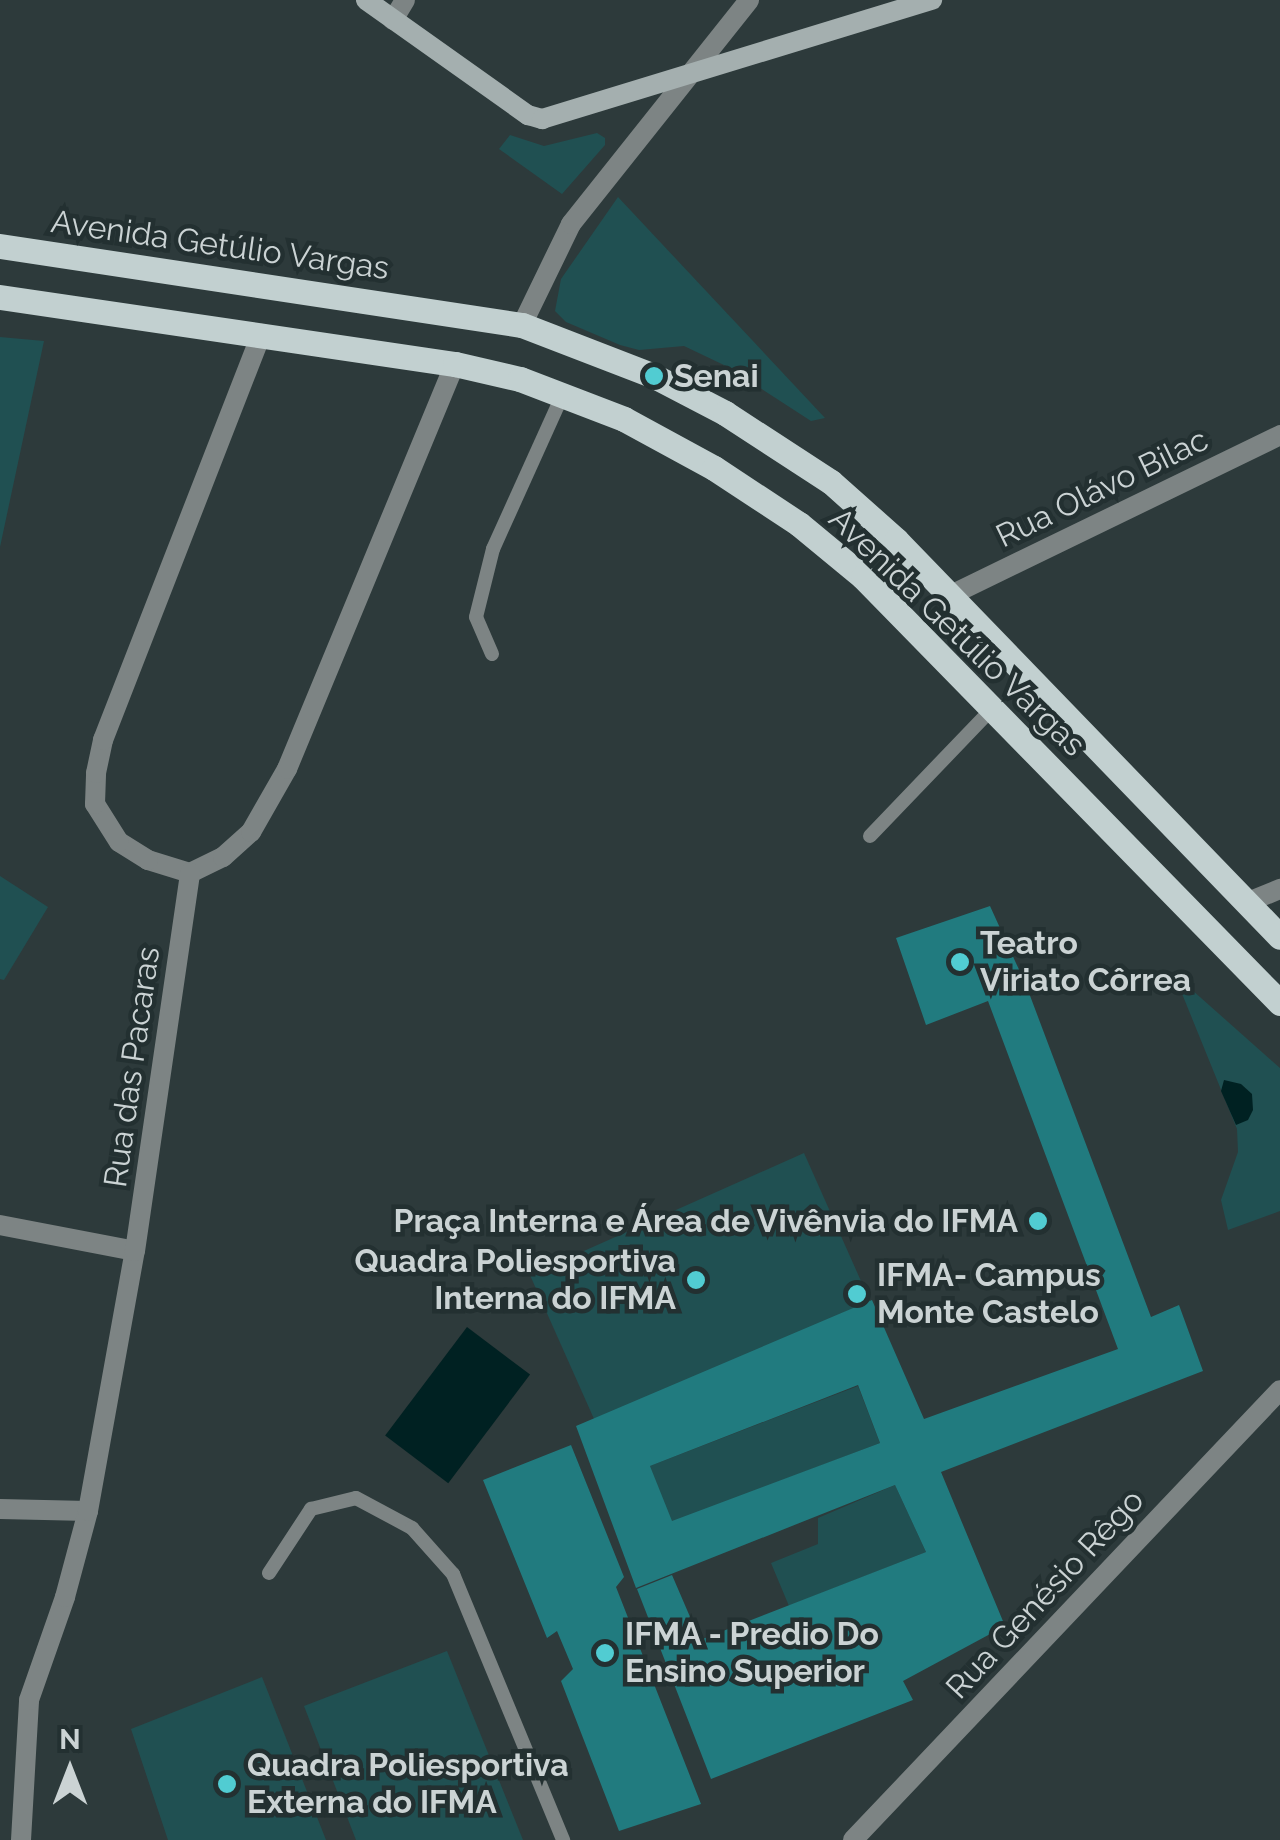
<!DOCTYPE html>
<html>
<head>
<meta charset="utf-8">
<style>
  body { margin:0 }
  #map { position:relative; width:1280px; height:1840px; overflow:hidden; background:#2d3a3b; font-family:Raleway,sans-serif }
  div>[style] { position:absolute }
  .green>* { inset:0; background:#205052; transform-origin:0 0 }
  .water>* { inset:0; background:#002122; transform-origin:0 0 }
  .building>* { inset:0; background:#217b7f }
  .lane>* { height:14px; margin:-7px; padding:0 7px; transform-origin:7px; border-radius:7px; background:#7d8484 }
  .street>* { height:20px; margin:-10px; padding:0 10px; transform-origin:10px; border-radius:10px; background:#7d8484 }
  .secondary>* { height:20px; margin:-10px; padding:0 10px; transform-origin:10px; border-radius:10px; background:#a4afaf }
  .primary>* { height:25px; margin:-12.5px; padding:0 12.5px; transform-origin:12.5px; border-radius:12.5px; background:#c2d0d0 }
  .dots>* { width:28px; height:28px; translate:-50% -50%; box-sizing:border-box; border:5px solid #233031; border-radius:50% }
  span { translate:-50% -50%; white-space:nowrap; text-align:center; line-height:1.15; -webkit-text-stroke:9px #233031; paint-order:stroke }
  .street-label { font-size:32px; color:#cbd3d4 }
  .poi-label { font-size:32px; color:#cbd3d4; font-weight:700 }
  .left { translate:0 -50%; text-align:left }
  .right { translate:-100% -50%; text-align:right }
  .north { position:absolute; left:20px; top:1720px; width:100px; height:100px; -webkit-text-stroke:8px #233031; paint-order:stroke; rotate:0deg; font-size:28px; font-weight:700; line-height:40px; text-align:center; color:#cbd3d4 }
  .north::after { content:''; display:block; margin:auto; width:35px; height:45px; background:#cbd3d4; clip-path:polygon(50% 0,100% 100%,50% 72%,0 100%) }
</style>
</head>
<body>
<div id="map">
  <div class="green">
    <i style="clip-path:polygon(597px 133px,605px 138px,605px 145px,562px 194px,499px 149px,510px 135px,544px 146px)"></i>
    <i style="clip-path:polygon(618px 197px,825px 418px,811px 421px,726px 366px,684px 346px,639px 350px,620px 345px,566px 322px,555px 311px,561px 279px)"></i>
    <i style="clip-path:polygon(0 337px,44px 341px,0 547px)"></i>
    <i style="clip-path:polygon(0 876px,48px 907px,4px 980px,0 979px)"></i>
    <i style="clip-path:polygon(1174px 974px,1280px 1068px,1280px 1211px,1228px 1230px,1221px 1200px,1238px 1152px,1237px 1129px)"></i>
    <i style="left:804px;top:1153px;width:162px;height:300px;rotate:66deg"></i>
    <i style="left:858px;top:1386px;width:61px;height:223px;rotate:69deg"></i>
    <i style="clip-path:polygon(895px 1485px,926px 1552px,789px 1606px,771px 1563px,818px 1544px,818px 1518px)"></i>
    <i style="clip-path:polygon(447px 1651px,523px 1840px,356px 1840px,304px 1706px)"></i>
    <i style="clip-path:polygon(262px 1677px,326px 1840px,168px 1840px,131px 1729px)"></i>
  </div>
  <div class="water">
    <i style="clip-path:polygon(1224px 1080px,1241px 1084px,1252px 1094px,1253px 1110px,1248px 1120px,1236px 1125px,1221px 1091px)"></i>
    <i style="left:467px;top:1327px;width:79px;height:136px;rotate:37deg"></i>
  </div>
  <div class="building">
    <i style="clip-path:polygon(evenodd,990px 906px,1026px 985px,1151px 1317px,1179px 1305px,1203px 1371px,941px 1472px,1005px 1626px,903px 1681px,913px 1700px,711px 1779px,637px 1589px,672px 1575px,700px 1640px,926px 1552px,895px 1485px,636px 1588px,576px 1426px,872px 1300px,924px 1419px,1118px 1349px,988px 1001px,926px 1025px,896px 938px,990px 906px,858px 1385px,880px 1443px,672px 1521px,650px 1466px,858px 1385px)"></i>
    <i style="clip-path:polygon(571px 1445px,624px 1577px,616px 1587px,701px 1804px,619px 1831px,561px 1681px,573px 1669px,557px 1631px,547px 1638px,483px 1480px)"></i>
  </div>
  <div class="lane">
    <i style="left:492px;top:654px;width:40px;rotate:-113.4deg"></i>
    <i style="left:476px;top:617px;width:70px;rotate:-76deg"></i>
    <i style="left:493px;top:549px;width:168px;rotate:-65.7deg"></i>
    <i style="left:870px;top:836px;width:176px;rotate:-46.2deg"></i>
    <i style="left:269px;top:1573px;width:77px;rotate:-56.7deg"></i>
    <i style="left:311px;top:1509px;width:46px;rotate:-13.7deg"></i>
    <i style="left:356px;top:1498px;width:64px;rotate:28.2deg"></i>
    <i style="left:412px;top:1528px;width:62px;rotate:48.3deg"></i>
    <i style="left:453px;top:1574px;width:288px;rotate:67.5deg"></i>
  </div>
  <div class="street">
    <i style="left:393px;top:20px;width:23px;rotate:-59deg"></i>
    <i style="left:522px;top:325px;width:112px;rotate:-64.1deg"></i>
    <i style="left:571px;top:224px;width:286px;rotate:-51.5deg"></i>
    <i style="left:951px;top:595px;width:366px;rotate:-25.9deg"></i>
    <i style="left:190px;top:873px;width:44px;rotate:-162.8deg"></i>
    <i style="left:148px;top:860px;width:34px;rotate:-148deg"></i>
    <i style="left:119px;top:842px;width:45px;rotate:-122.3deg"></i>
    <i style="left:95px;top:804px;width:31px;rotate:-88deg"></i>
    <i style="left:96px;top:773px;width:34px;rotate:-78deg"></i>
    <i style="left:103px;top:740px;width:436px;rotate:-68.7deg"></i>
    <i style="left:190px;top:873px;width:37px;rotate:-26deg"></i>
    <i style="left:223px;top:857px;width:38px;rotate:-42deg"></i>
    <i style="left:251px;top:832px;width:73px;rotate:-60.3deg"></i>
    <i style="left:287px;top:769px;width:438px;rotate:-67.5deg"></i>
    <i style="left:1248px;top:902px;width:35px;rotate:-22deg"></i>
    <i style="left:0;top:1225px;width:137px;rotate:10.9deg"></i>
    <i style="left:0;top:1509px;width:88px;rotate:1.3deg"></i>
    <i style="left:21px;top:1840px;width:140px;rotate:-86.7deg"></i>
    <i style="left:29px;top:1700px;width:109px;rotate:-70.7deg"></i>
    <i style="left:65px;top:1597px;width:89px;rotate:-75deg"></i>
    <i style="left:88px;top:1511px;width:264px;rotate:-79.8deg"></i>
    <i style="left:135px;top:1251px;width:382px;rotate:-81.7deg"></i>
    <i style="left:853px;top:1840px;width:620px;rotate:-46.5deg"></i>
  </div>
  <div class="secondary">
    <i style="left:366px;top:0;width:199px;rotate:35.4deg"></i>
    <i style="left:528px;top:115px;width:15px;rotate:16deg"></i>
    <i style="left:542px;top:119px;width:408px;rotate:-17deg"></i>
  </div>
  <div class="primary">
    <i style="left:0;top:246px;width:528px;rotate:8.61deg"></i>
    <i style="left:522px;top:325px;width:142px;rotate:21.1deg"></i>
    <i style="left:654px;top:376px;width:80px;rotate:27.5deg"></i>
    <i style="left:725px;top:413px;width:126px;rotate:33.1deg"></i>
    <i style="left:831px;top:482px;width:87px;rotate:41.7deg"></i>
    <i style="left:896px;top:540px;width:552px;rotate:45.95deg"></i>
    <i style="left:0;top:297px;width:460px;rotate:8.4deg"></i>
    <i style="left:455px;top:364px;width:67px;rotate:13deg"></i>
    <i style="left:520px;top:379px;width:111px;rotate:21deg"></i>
    <i style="left:624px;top:419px;width:102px;rotate:28.6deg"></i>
    <i style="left:714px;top:468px;width:102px;rotate:33.4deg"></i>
    <i style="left:799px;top:524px;width:83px;rotate:39.6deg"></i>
    <i style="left:863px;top:577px;width:596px;rotate:45.61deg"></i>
  </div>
  <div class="dots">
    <i style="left:654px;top:376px;background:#51ccd2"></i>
    <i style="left:960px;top:962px;background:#51ccd2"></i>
    <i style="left:1038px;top:1221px;background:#51ccd2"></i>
    <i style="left:696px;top:1280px;background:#51ccd2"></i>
    <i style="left:857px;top:1294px;background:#51ccd2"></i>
    <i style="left:605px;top:1653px;background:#51ccd2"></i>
    <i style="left:227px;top:1784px;background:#51ccd2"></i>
  </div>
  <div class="street-label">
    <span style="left:220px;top:245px;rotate:8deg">Avenida Getúlio Vargas</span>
    <span style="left:1102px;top:488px;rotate:-26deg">Rua Olávo Bilac</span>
    <span style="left:957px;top:632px;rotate:44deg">Avenida Getúlio Vargas</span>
    <span style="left:132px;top:1067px;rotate:-82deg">Rua das Pacaras</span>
    <span style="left:1045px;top:1594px;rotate:-47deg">Rua Genésio Rêgo</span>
  </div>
  <div class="poi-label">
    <span class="left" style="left:674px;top:376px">Senai</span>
    <span class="left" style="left:980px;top:962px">Teatro<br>Viriato Côrrea</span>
    <span class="right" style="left:1018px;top:1221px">Praça Interna e Área de Vivênvia do IFMA</span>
    <span class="right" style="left:676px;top:1280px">Quadra Poliesportiva<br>Interna do IFMA</span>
    <span class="left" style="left:877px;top:1294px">IFMA- Campus<br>Monte Castelo</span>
    <span class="left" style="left:625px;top:1653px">IFMA - Predio Do<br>Ensino Superior</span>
    <span class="left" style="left:247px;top:1784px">Quadra Poliesportiva<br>Externa do IFMA</span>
  </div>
  <div class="north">N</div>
</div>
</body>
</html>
